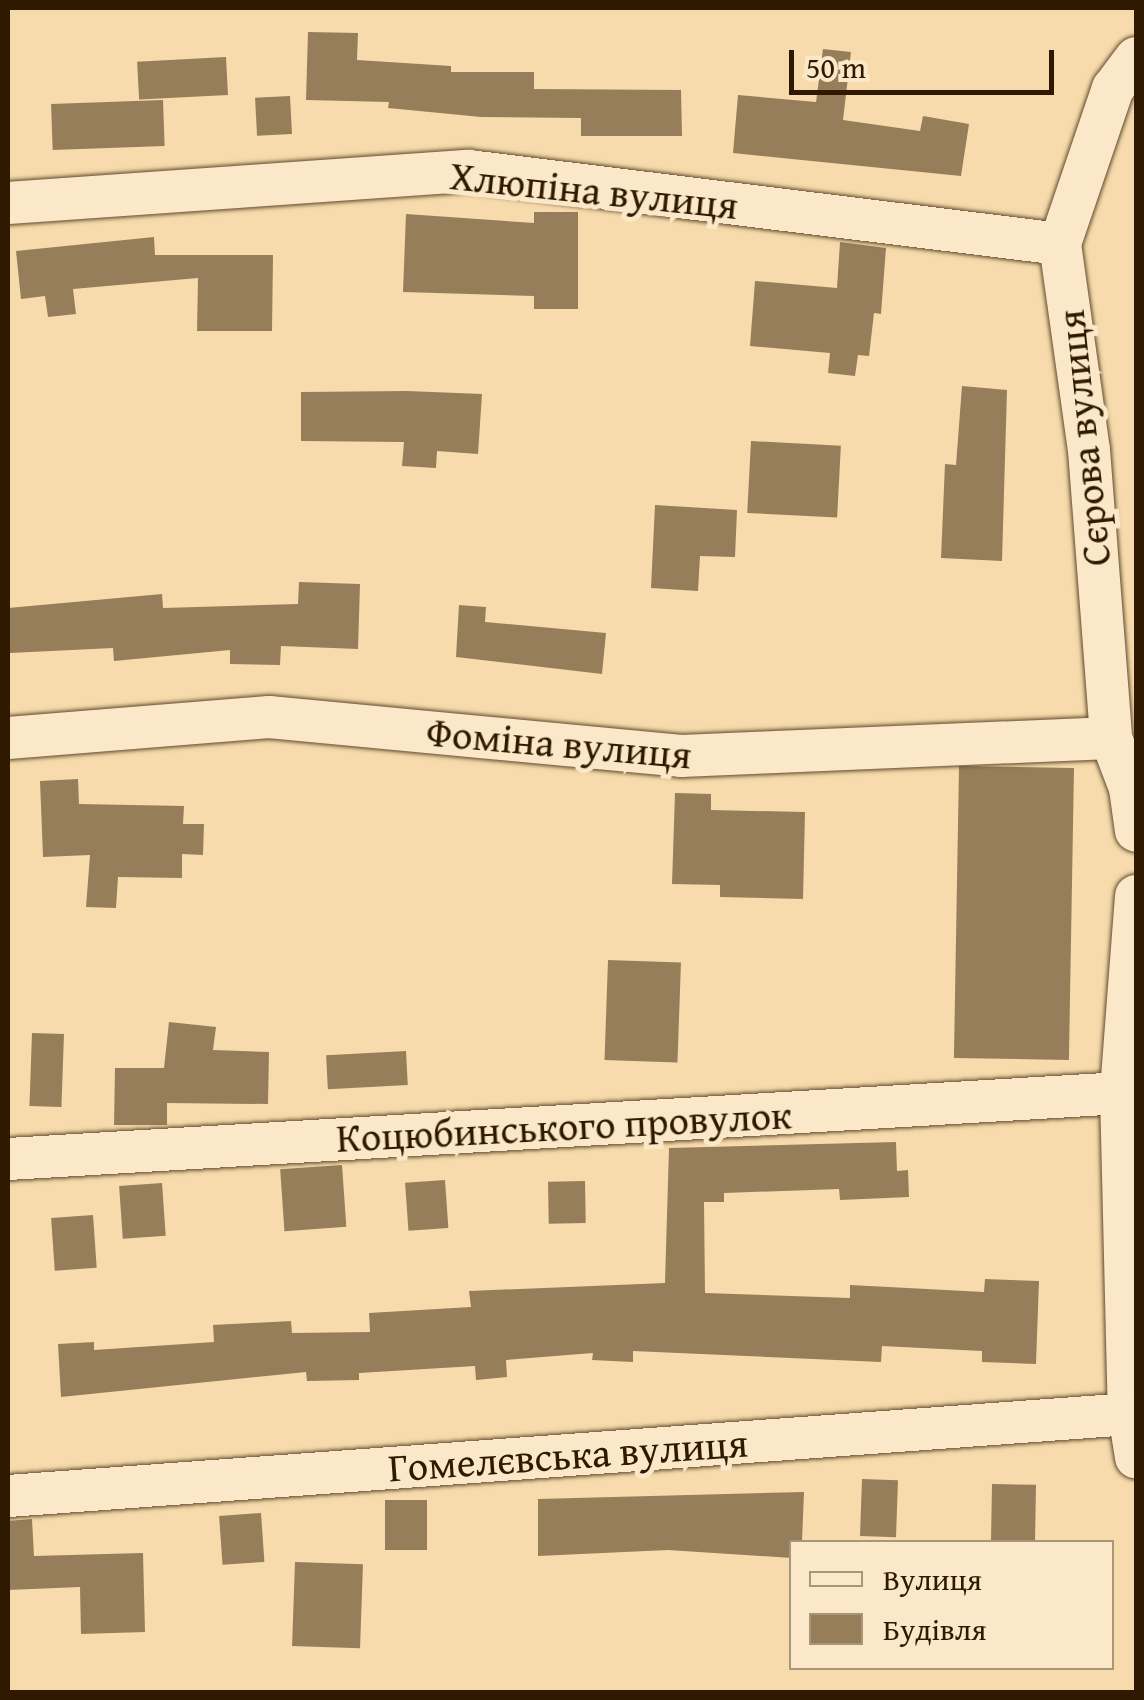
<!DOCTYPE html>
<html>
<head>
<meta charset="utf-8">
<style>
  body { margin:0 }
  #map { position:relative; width:1144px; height:1700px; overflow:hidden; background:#f7dbac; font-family:"Gentium Book Plus",serif }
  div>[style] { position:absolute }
  .building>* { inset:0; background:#977e5a; transform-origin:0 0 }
  .roads { filter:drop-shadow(0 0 2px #614a2c) drop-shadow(0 0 2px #614a2c) }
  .minor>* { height:42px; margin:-21px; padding:0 21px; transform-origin:21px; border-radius:21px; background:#fae8c9 }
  span { translate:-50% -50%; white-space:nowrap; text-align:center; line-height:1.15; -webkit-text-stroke:10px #fae8c9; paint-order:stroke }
  .street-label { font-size:40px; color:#2f1a01 }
  .frame { position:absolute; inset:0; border:10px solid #2f1a01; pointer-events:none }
  .legend { position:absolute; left:789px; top:1540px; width:325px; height:130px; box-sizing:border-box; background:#fae8c9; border:2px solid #a99679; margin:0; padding:12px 18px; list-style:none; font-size:30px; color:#2f1a01 }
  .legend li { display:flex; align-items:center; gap:20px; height:50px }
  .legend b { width:50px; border:2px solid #a99679 }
  .scale { position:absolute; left:789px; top:50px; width:265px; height:45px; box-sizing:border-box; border:5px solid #2f1a01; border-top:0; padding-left:12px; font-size:30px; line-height:35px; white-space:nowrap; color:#2f1a01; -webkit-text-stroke:8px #fae8c9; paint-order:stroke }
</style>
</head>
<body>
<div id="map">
  <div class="building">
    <i style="clip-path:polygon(308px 32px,358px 33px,357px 60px,451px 66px,451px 72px,534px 72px,534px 89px,681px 90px,682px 136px,581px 136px,581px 118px,481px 117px,388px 108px,389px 102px,306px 100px)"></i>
    <i style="clip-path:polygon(823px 49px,851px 52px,843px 120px,920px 131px,923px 116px,969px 124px,961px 176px,733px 153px,738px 95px,816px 102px)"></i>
    <i style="left:226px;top:57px;width:38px;height:89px;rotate:87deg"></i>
    <i style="left:290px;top:96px;width:38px;height:35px;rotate:87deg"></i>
    <i style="left:163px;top:100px;width:46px;height:112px;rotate:88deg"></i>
    <i style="clip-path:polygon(534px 212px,578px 212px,578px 309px,534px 309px,534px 296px,403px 292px,406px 214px,534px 223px)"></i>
    <i style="clip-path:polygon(154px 237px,155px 255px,273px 255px,272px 331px,197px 331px,198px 278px,73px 289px,76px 314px,48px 317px,45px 296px,21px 299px,16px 251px)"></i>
    <i style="clip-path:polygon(840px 242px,886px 248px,881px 314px,874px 313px,869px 356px,858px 355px,855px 376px,828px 373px,830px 353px,750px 346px,755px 281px,837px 288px)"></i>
    <i style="clip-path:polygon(962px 386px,1007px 390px,1002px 561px,941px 558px,945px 464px,956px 465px)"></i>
    <i style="clip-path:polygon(407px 391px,482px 394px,478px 454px,437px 451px,436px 468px,402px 466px,404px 442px,301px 441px,301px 392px)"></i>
    <i style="left:751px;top:441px;width:90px;height:72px;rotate:3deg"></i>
    <i style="clip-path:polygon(655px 505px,737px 510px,735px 557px,700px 556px,698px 591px,651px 588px)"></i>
    <i style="clip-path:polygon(299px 582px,360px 584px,358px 649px,281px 646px,280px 665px,230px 664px,230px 650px,114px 661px,113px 648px,10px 653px,8px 608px,162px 594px,163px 608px,298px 604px)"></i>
    <i style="clip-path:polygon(459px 605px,486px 607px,485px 622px,606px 633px,602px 674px,456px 657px)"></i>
    <i style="left:1074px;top:768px;width:292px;height:115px;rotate:91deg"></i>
    <i style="clip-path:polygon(78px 779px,79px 804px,184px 806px,183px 824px,204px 824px,203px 855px,182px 854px,182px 878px,118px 877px,116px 908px,86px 907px,90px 855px,43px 857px,40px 781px)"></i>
    <i style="clip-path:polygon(675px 793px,711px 794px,711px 810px,805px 812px,803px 899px,720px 897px,720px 885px,672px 884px)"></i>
    <i style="left:608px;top:960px;width:73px;height:100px;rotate:2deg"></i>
    <i style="clip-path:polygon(169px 1022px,216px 1027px,213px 1050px,269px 1052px,268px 1104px,167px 1103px,167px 1125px,114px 1125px,115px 1068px,164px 1068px)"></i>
    <i style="left:32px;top:1033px;width:32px;height:73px;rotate:2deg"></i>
    <i style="left:406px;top:1051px;width:34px;height:80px;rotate:87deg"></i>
    <i style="clip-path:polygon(896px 1142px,897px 1171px,908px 1170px,909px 1197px,840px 1200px,839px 1189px,724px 1193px,724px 1202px,704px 1202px,705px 1293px,850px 1298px,850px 1285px,984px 1292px,985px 1279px,1039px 1281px,1036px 1364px,982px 1362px,982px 1351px,882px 1346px,881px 1362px,633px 1351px,633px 1362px,592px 1360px,593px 1353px,506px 1360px,507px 1377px,476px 1380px,475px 1366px,359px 1373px,359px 1380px,307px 1381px,306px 1372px,61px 1397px,58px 1344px,94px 1342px,94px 1350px,214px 1342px,213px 1325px,291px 1321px,292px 1333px,370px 1332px,369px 1313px,471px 1307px,469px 1291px,665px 1283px,669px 1148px)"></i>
    <i style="left:342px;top:1165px;width:62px;height:62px;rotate:86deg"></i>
    <i style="left:445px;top:1180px;width:48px;height:40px;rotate:86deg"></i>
    <i style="left:585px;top:1181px;width:42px;height:37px;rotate:89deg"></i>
    <i style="left:162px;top:1183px;width:53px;height:43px;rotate:86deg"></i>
    <i style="left:93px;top:1215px;width:53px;height:42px;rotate:86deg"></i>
    <i style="left:862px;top:1479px;width:36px;height:57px;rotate:2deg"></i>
    <i style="left:992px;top:1484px;width:44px;height:58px;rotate:1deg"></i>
    <i style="clip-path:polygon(804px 1492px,802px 1542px,792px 1542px,792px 1558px,668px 1550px,538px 1556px,538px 1499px)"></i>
    <i style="left:385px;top:1500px;width:42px;height:50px"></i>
    <i style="left:261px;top:1513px;width:49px;height:42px;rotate:86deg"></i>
    <i style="clip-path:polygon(32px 1519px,34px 1556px,143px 1553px,145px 1632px,81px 1634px,80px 1587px,8px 1590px,8px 1521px)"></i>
    <i style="left:295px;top:1562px;width:68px;height:84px;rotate:2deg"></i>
  </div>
  <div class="roads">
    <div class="minor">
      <i style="left:1136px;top:58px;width:38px;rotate:127deg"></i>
      <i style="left:1113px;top:88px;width:165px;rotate:108.8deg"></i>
      <i style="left:1060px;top:244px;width:208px;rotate:82deg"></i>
      <i style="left:1089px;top:450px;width:289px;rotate:85.6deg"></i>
      <i style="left:1111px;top:738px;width:53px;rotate:69.2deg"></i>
      <i style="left:1130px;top:788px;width:43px;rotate:82.1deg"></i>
      <i style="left:8px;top:203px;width:462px;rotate:-4deg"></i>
      <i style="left:469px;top:171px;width:595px;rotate:7.04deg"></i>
      <i style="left:8px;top:738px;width:262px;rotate:-4.6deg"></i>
      <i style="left:269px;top:717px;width:414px;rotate:5.4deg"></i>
      <i style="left:681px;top:756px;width:430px;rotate:-2.4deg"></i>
      <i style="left:1136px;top:896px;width:198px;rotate:94.4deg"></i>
      <i style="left:1121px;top:1093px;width:321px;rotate:88.6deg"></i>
      <i style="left:1129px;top:1414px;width:44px;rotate:80.8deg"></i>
      <i style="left:8px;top:1159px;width:1115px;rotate:-3.39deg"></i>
      <i style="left:8px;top:1496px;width:1124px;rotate:-4.18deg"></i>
    </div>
  </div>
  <div class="street-label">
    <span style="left:594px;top:190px;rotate:6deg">Хлюпіна вулиця</span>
    <span style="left:1083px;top:438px;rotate:-96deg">Сєрова вулиця</span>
    <span style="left:559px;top:743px;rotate:5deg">Фоміна вулиця</span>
    <span style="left:564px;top:1126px;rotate:-3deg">Коцюбинського провулок</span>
    <span style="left:568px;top:1455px;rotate:-4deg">Гомелєвська вулиця</span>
  </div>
  <div class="frame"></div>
  <ul class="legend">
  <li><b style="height:12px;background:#fae8c9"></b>Вулиця</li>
  <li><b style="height:28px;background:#977e5a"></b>Будівля</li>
  </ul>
  <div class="scale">50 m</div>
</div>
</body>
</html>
